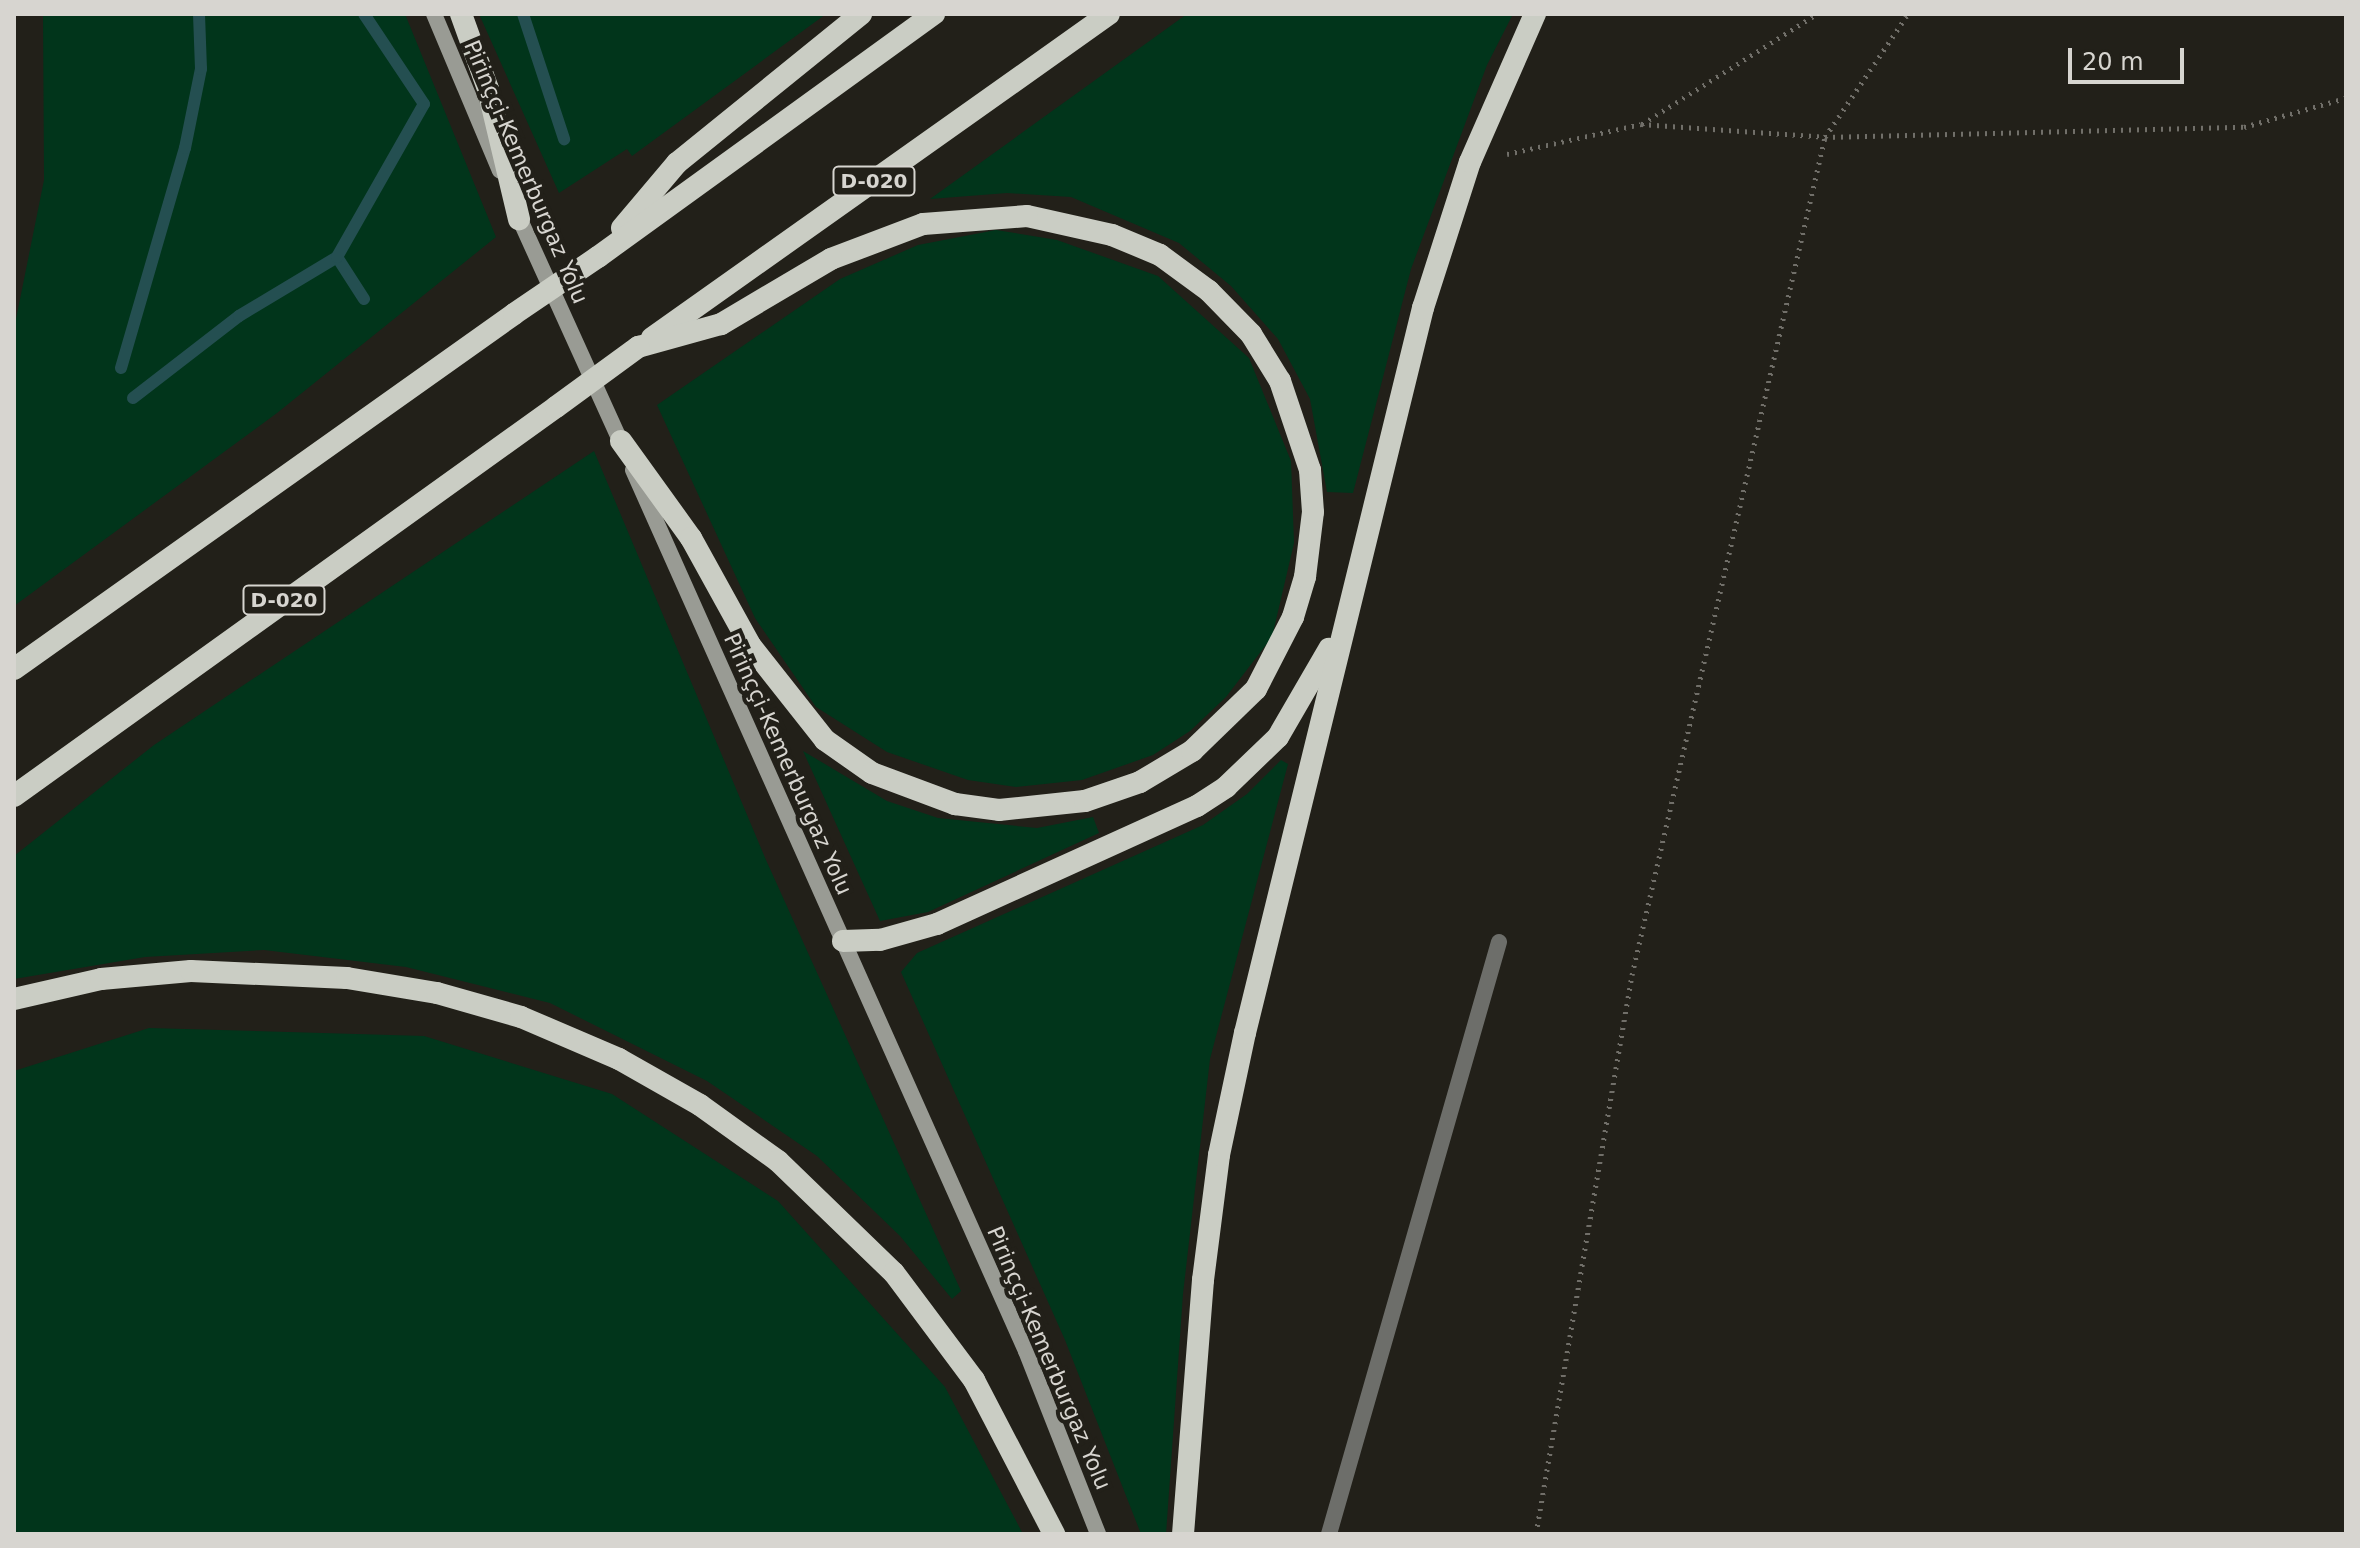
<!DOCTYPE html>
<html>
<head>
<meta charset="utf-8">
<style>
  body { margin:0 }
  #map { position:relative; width:2360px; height:1548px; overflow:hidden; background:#222019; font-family:"DejaVu Sans",sans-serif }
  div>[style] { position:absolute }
  .green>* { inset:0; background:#01351b }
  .stream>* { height:12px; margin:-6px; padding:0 6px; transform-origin:6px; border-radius:6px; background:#244f51 }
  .path>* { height:5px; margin-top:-2.5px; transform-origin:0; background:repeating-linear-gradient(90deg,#716f69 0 2px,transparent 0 8px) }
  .service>* { height:16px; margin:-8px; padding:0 8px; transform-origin:8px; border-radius:8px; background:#6d6e6a }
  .secondary>* { height:16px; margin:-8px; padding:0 8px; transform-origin:8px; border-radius:8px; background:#999b94 }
  .trunk>* { height:22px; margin:-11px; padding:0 11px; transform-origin:11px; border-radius:11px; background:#cacdc4 }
  .trunk-bridge>* { height:22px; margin:-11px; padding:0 11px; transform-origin:11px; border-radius:11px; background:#cacdc4 }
  span { translate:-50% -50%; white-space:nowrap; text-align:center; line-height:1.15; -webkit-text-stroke:8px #222019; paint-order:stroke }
  .shield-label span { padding:2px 6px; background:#222019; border:2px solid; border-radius:6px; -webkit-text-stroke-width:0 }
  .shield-label { font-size:20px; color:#d7d5d0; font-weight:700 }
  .street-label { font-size:22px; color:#d7d5d0 }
  .frame { position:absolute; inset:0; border:16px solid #d7d5d0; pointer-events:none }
  .scale { position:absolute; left:2068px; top:48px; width:116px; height:36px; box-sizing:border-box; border:4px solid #d7d5d0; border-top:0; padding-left:10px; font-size:24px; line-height:28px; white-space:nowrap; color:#d7d5d0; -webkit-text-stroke:6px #222019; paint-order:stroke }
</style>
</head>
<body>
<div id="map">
  <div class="green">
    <i style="clip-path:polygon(43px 14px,405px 14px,496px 237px,277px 413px,14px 606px,14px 329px,44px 180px)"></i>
    <i style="clip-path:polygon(479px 14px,826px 14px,632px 156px,627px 149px,559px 193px)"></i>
    <i style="clip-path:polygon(1187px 14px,1513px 14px,1487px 65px,1411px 269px,1353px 493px,1327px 492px,1310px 399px,1278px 339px,1231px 286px,1179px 243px,1071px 197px,1007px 193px,930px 199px)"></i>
    <i style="clip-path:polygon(996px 230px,1057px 240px,1158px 276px,1249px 358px,1291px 461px,1294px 543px,1272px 637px,1226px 697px,1190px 731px,1153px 755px,1082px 780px,1016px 787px,968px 780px,887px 752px,816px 707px,755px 618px,657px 405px,840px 279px,918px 245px)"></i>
    <i style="clip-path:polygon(594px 451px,766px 860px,961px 1291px,952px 1299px,900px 1236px,817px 1156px,707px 1081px,550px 1003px,406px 967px,264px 950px,145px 957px,14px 979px,14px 856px,154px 745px)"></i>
    <i style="clip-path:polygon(803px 751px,887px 801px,938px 818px,1037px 828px,1093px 817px,1099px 833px,928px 912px,880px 921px)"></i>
    <i style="clip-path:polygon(1281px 760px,1288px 764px,1210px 1059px,1183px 1294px,1166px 1534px,1141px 1534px,1065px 1340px,901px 972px,917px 953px,1203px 825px,1247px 794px)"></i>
    <i style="clip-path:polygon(149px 1028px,424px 1036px,612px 1094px,778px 1201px,945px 1387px,1023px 1534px,14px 1534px,14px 1071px)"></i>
  </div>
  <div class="stream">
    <i style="left:523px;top:14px;width:132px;rotate:71.8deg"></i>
    <i style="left:337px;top:257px;width:50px;rotate:57.3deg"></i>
    <i style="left:121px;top:368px;width:229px;rotate:-73.8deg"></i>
    <i style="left:185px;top:148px;width:81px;rotate:-78.6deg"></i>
    <i style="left:201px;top:69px;width:55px;rotate:-92.1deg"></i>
    <i style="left:133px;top:398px;width:134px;rotate:-37.7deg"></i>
    <i style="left:239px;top:316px;width:114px;rotate:-31deg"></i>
    <i style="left:337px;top:257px;width:176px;rotate:-60.4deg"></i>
    <i style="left:424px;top:104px;width:108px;rotate:-123.7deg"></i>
  </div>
  <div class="path">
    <i style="left:1642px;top:124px;width:207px;rotate:-32.2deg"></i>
    <i style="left:1507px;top:154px;width:137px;rotate:-12.6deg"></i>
    <i style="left:1641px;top:124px;width:184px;rotate:4deg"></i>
    <i style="left:1825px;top:137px;width:419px;rotate:-1.4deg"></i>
    <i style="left:2244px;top:127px;width:106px;rotate:-15.9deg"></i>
    <i style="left:1536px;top:1534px;width:567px;rotate:-80.26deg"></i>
    <i style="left:1632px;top:975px;width:860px;rotate:-77.03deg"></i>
    <i style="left:1825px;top:137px;width:148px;rotate:-56deg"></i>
  </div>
  <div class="service">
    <i style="left:1329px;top:1534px;width:616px;rotate:-73.98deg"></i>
  </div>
  <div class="secondary">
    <i style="left:434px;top:14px;width:170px;rotate:67.2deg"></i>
    <i style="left:516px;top:211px;width:261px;rotate:65.6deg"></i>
    <i style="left:633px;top:470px;width:965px;rotate:65.96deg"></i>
    <i style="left:1026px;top:1351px;width:197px;rotate:68.5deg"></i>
  </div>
  <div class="trunk">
    <i style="left:461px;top:14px;width:80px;rotate:70.2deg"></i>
    <i style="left:488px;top:89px;width:134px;rotate:76.6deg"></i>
    <i style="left:622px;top:228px;width:85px;rotate:-49.8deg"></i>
    <i style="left:677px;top:163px;width:237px;rotate:-39deg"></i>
    <i style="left:598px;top:257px;width:415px;rotate:-35.9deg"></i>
    <i style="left:652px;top:338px;width:560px;rotate:-35.34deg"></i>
    <i style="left:621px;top:441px;width:120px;rotate:54.2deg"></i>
    <i style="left:691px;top:538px;width:122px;rotate:61.1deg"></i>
    <i style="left:750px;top:645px;width:121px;rotate:51.7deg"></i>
    <i style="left:825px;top:740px;width:57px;rotate:35.1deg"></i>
    <i style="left:872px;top:773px;width:89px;rotate:20.5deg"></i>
    <i style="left:955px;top:804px;width:44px;rotate:7.8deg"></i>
    <i style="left:999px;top:810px;width:86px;rotate:-6deg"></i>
    <i style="left:1085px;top:801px;width:58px;rotate:-19.1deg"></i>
    <i style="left:1140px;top:782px;width:61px;rotate:-30.8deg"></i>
    <i style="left:1192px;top:751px;width:89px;rotate:-44.1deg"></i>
    <i style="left:1256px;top:689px;width:81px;rotate:-62.8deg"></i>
    <i style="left:1293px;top:617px;width:42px;rotate:-73.3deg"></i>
    <i style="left:1305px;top:577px;width:65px;rotate:-83deg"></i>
    <i style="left:1313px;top:512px;width:42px;rotate:-94.1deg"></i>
    <i style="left:1310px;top:470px;width:94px;rotate:-108.6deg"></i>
    <i style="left:1280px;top:381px;width:55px;rotate:-121.7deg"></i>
    <i style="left:1251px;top:334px;width:60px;rotate:-134.3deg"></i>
    <i style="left:1209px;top:291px;width:61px;rotate:-143.7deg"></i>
    <i style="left:1160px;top:255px;width:52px;rotate:-157.4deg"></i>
    <i style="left:1112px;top:235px;width:87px;rotate:-167.4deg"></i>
    <i style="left:1027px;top:216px;width:104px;rotate:175.6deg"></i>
    <i style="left:923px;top:224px;width:98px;rotate:159.2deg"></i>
    <i style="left:831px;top:259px;width:128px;rotate:149.4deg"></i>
    <i style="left:721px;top:324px;width:86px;rotate:164.5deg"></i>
    <i style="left:14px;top:669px;width:613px;rotate:-35.37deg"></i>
    <i style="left:14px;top:796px;width:667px;rotate:-35.67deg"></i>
    <i style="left:843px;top:941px;width:37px;rotate:-2deg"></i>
    <i style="left:880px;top:940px;width:59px;rotate:-15.7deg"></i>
    <i style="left:937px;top:924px;width:286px;rotate:-24.4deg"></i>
    <i style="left:1197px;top:806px;width:35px;rotate:-33deg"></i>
    <i style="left:1226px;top:787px;width:72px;rotate:-43.9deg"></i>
    <i style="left:1278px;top:737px;width:102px;rotate:-59.9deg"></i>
    <i style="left:14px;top:999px;width:89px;rotate:-12.9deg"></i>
    <i style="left:101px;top:979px;width:90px;rotate:-5.1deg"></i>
    <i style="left:191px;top:971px;width:156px;rotate:2.6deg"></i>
    <i style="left:347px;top:978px;width:91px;rotate:9.5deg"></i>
    <i style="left:437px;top:993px;width:87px;rotate:15.9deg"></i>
    <i style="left:521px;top:1017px;width:107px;rotate:23.2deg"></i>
    <i style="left:619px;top:1059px;width:93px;rotate:29.6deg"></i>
    <i style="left:700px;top:1105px;width:96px;rotate:35.7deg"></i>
    <i style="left:778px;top:1161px;width:161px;rotate:44deg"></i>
    <i style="left:894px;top:1273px;width:134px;rotate:53.2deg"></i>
    <i style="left:974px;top:1380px;width:174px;rotate:62.5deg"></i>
    <i style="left:1183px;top:1534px;width:255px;rotate:-85.5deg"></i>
    <i style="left:1203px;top:1280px;width:126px;rotate:-82.7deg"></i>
    <i style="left:1219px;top:1155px;width:125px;rotate:-78deg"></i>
    <i style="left:1245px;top:1033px;width:747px;rotate:-76.21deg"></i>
    <i style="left:1423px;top:308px;width:153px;rotate:-72.2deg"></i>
    <i style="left:1470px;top:162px;width:162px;rotate:-66.3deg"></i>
  </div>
  <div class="trunk-bridge">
    <i style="left:514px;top:314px;width:102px;rotate:-34.2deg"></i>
    <i style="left:556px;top:407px;width:102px;rotate:-36.2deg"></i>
  </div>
  <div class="shield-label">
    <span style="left:874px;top:181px">D-020</span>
    <span style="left:284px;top:600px">D-020</span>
  </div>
  <div class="street-label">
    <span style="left:526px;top:172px;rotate:67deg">Pirinççi-Kemerburgaz Yolu</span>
    <span style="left:788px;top:764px;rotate:66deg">Pirinççi-Kemerburgaz Yolu</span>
    <span style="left:1049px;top:1358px;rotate:67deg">Pirinççi-Kemerburgaz Yolu</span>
  </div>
  <div class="frame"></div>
  <div class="scale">20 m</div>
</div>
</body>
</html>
